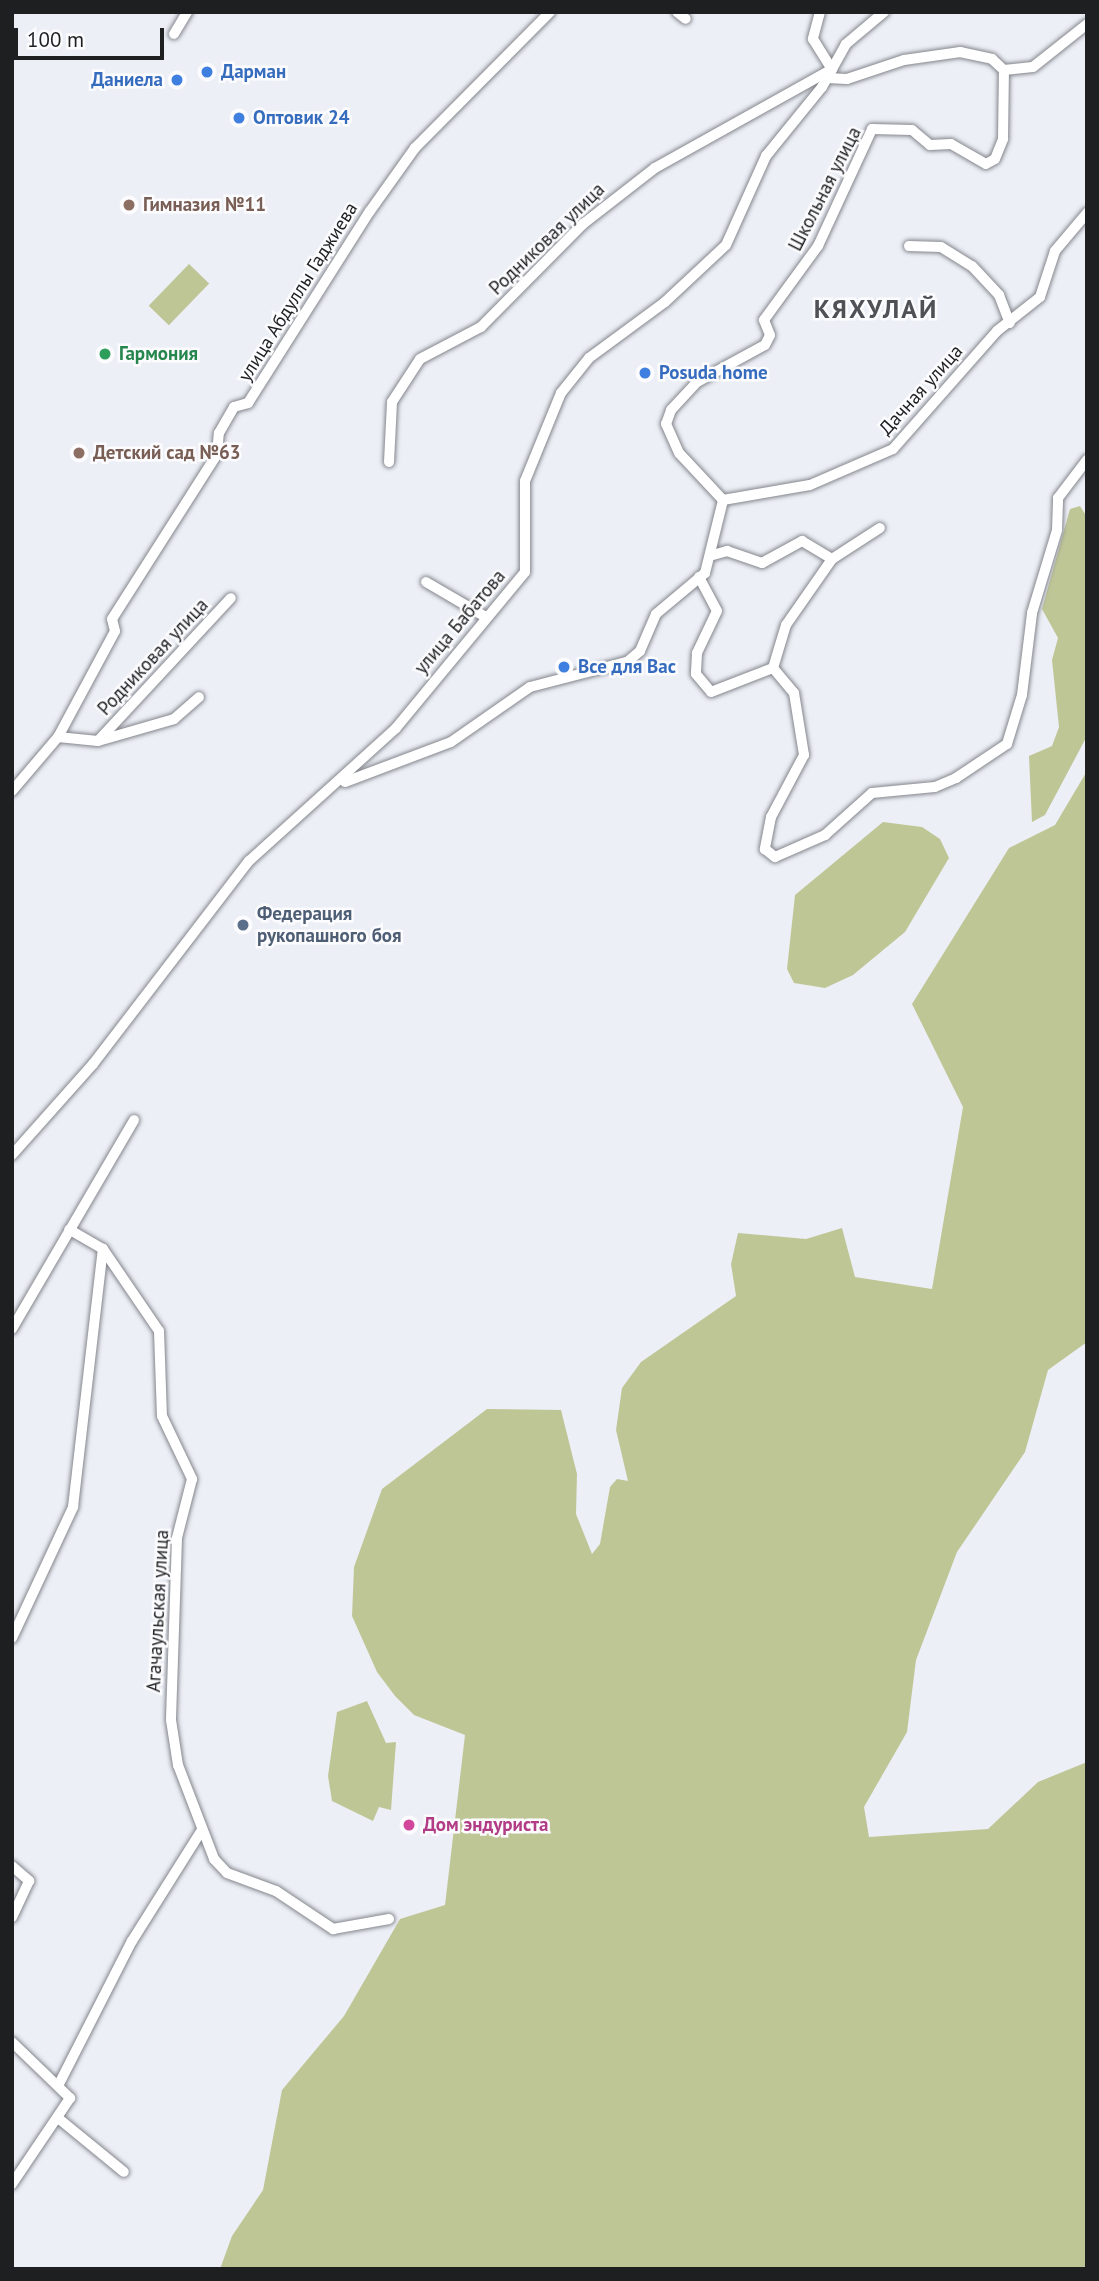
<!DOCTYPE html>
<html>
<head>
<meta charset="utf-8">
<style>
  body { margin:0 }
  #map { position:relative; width:1099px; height:2281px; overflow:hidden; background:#eceff6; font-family:"PT Sans",sans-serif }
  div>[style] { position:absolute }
  .green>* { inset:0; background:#bfc696; transform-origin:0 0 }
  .roads { filter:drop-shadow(0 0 2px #84868c) drop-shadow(0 0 2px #84868c) }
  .minor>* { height:10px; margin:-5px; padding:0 5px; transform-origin:5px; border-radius:5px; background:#fff }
  .dots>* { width:19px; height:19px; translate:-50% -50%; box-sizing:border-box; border:4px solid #fcfcfe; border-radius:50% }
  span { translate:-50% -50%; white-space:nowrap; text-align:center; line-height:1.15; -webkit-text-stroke:5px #fcfcfe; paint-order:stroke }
  .shop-label { font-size:19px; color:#366cbe; font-weight:700 }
  .left { translate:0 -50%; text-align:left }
  .right { translate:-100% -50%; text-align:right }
  .street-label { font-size:19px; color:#1e1f21 }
  .education-label { font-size:19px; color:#785e54; font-weight:700 }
  .leisure-label { font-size:19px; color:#27864d; font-weight:700 }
  .service-label { font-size:19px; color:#4e5e75; font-weight:700 }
  .hotel-label { font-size:19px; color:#b23c85; font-weight:700 }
  .district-label { font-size:26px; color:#4f5157; font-weight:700; letter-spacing:2px }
  .frame { position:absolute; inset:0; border:14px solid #1e1f21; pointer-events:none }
  .scale { position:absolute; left:14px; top:28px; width:150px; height:32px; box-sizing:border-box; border:4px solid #1e1f21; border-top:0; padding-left:9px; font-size:21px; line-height:24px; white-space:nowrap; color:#1e1f21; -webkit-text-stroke:5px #fcfcfe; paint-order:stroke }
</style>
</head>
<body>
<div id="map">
  <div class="green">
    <i style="left:189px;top:264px;width:28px;height:58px;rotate:44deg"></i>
    <i style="clip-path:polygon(1080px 506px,1087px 517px,1087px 736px,1045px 815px,1032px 822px,1029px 756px,1052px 746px,1059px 727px,1052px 660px,1058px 638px,1042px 609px,1070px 509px)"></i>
    <i style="clip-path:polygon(1087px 771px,1087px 1342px,1048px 1370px,1025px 1452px,957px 1552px,916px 1660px,907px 1732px,864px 1807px,869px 1837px,988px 1829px,1038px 1782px,1087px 1762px,1087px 2269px,220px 2269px,232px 2236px,263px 2190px,282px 2090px,344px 2016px,400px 1919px,445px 1905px,465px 1735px,414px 1715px,395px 1696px,377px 1672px,352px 1616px,354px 1567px,382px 1489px,487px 1409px,561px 1410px,577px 1474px,576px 1514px,592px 1554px,600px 1544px,610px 1487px,617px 1479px,628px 1481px,616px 1430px,622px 1388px,641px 1362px,736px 1296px,731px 1264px,738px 1233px,806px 1239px,842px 1228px,855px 1277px,932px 1289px,963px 1107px,912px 1004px,1009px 848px,1055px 825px)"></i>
    <i style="clip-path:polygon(883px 822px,922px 827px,940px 839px,949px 858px,905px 932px,853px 975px,825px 988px,794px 983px,787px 969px,795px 895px)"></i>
    <i style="clip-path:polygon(367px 1701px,386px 1743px,396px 1742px,391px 1810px,379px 1807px,373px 1821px,332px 1801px,328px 1776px,337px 1712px)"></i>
  </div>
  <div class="roads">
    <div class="minor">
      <i style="left:677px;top:12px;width:11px;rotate:38deg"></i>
      <i style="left:820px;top:12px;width:28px;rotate:105deg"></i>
      <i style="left:813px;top:39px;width:36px;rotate:58deg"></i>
      <i style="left:174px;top:34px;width:26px;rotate:-59deg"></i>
      <i style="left:827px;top:78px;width:20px;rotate:3deg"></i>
      <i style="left:847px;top:79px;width:60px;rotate:-18.4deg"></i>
      <i style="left:904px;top:60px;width:57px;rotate:-8.1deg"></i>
      <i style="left:960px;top:52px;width:33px;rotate:12deg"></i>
      <i style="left:992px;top:59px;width:16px;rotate:43deg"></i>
      <i style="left:909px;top:246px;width:32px;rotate:2deg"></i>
      <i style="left:941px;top:247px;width:36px;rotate:32deg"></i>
      <i style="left:972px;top:266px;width:40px;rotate:47deg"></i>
      <i style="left:999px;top:295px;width:30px;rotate:69deg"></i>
      <i style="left:389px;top:462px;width:60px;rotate:-87.1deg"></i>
      <i style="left:392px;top:402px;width:51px;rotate:-56.9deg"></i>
      <i style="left:420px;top:359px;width:69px;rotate:-27.7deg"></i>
      <i style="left:481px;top:327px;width:145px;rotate:-45.3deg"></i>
      <i style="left:583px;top:224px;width:91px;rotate:-37.9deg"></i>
      <i style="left:655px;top:168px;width:203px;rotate:-29.2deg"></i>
      <i style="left:723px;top:500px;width:64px;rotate:-133.1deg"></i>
      <i style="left:679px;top:453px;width:32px;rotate:-114deg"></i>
      <i style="left:666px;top:424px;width:15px;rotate:-70deg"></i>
      <i style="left:671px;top:410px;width:38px;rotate:-47deg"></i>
      <i style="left:697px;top:382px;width:77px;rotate:-28.6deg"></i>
      <i style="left:765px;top:345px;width:11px;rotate:-63deg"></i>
      <i style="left:770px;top:335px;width:16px;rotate:-112deg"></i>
      <i style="left:764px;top:320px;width:92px;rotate:-53.9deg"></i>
      <i style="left:818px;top:246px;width:129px;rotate:-65.2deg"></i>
      <i style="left:872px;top:129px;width:40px;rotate:1.4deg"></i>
      <i style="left:912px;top:130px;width:23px;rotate:40deg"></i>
      <i style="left:930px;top:145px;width:21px;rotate:-3deg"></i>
      <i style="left:951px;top:144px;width:40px;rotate:29.7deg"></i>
      <i style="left:986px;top:164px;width:10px;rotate:-29deg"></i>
      <i style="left:995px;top:159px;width:22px;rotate:-68deg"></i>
      <i style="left:1003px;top:139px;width:69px;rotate:-89.2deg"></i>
      <i style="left:1004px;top:70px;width:29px;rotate:-6deg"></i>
      <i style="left:1033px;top:67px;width:69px;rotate:-38.5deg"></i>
      <i style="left:713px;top:555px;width:15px;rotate:-16deg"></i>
      <i style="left:727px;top:551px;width:37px;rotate:19deg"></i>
      <i style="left:762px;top:563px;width:46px;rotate:-28.8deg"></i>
      <i style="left:802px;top:541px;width:35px;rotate:31deg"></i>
      <i style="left:832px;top:559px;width:57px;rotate:-32.9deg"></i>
      <i style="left:699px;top:577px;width:38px;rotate:62deg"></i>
      <i style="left:717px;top:611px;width:47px;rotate:115.5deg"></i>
      <i style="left:697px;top:653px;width:21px;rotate:93deg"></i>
      <i style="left:696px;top:674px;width:23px;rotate:50deg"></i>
      <i style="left:711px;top:692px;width:66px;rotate:-21.2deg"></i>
      <i style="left:426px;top:582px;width:67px;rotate:30.4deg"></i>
      <i style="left:773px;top:668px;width:33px;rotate:50deg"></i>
      <i style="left:794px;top:693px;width:63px;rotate:80.8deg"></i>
      <i style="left:804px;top:755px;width:70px;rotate:118deg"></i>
      <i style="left:771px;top:817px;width:33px;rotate:101deg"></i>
      <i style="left:765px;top:849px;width:13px;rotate:39deg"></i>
      <i style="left:775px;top:857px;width:55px;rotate:-23.7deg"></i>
      <i style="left:825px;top:835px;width:63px;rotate:-41.8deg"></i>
      <i style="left:872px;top:793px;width:63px;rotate:-5.4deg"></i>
      <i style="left:935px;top:787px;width:23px;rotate:-23deg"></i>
      <i style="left:956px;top:778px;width:61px;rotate:-33.7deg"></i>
      <i style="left:1007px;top:744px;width:51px;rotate:-73deg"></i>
      <i style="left:1022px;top:695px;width:83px;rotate:-83deg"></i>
      <i style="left:1032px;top:613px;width:87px;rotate:-73.2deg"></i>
      <i style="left:1057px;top:530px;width:32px;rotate:-88deg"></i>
      <i style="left:1058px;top:498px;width:48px;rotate:-52.7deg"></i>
      <i style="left:773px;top:668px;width:45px;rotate:-73.2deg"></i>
      <i style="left:786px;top:625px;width:80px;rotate:-55.1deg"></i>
      <i style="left:58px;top:737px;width:40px;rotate:5.7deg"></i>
      <i style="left:98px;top:741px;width:195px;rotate:-47.1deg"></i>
      <i style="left:98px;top:741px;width:79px;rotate:-16.1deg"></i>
      <i style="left:174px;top:719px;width:33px;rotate:-41deg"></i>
      <i style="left:345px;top:782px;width:113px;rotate:-20.7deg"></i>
      <i style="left:451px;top:742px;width:96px;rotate:-34.8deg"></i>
      <i style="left:530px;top:687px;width:100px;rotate:-14.5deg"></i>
      <i style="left:627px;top:662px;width:17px;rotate:-40deg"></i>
      <i style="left:640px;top:651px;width:40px;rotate:-66.6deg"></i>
      <i style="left:656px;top:614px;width:64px;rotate:-39.9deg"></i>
      <i style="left:705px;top:573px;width:75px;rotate:-76.1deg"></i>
      <i style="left:723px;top:500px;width:88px;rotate:-9.8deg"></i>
      <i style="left:810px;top:485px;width:90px;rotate:-23.4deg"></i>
      <i style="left:893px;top:449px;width:157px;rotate:-48.6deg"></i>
      <i style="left:997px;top:331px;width:55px;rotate:-38.3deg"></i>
      <i style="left:1040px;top:297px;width:48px;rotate:-71.9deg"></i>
      <i style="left:1055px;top:251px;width:50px;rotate:-49.9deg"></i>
      <i style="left:12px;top:791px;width:71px;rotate:-49.6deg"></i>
      <i style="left:58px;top:737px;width:120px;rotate:-61.7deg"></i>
      <i style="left:115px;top:631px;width:12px;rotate:-104deg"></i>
      <i style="left:112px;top:619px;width:196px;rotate:-57.5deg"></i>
      <i style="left:217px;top:454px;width:21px;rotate:-85deg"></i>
      <i style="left:219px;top:433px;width:30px;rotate:-60deg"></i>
      <i style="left:234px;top:407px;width:15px;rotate:-16deg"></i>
      <i style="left:248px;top:403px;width:227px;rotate:-57.6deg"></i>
      <i style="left:370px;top:211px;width:77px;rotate:-54.5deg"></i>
      <i style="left:415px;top:148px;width:192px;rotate:-45.2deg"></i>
      <i style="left:12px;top:1155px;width:122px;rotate:-48.3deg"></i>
      <i style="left:93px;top:1064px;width:256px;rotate:-52.5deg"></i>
      <i style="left:249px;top:861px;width:198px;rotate:-42.1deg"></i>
      <i style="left:396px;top:728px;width:202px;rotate:-50.4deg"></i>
      <i style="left:525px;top:572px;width:91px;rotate:-90deg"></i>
      <i style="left:525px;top:481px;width:95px;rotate:-67.8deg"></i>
      <i style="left:561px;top:393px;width:45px;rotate:-51.3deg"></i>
      <i style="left:589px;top:358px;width:94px;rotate:-36.4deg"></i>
      <i style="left:665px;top:302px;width:83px;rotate:-43.1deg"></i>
      <i style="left:726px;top:245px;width:98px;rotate:-65.8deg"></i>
      <i style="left:766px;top:156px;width:89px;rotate:-50.9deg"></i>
      <i style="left:822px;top:87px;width:49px;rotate:-60.8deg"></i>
      <i style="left:846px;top:44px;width:50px;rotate:-40.1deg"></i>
      <i style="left:103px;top:1249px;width:99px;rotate:55.7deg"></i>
      <i style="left:159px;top:1331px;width:85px;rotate:88deg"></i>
      <i style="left:162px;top:1416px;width:70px;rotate:64.5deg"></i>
      <i style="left:192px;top:1479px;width:61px;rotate:104.3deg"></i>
      <i style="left:177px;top:1538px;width:182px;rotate:91.9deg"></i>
      <i style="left:171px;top:1720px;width:46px;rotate:81.2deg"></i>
      <i style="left:178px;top:1765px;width:101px;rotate:69deg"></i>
      <i style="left:214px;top:1859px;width:19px;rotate:47deg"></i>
      <i style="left:227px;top:1873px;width:52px;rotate:20.2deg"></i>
      <i style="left:276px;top:1891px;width:69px;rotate:33.7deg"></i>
      <i style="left:333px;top:1929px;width:57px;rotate:-10.1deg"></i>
      <i style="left:12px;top:1329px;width:242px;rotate:-59.7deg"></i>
      <i style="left:12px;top:1638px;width:145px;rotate:-65deg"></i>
      <i style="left:73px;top:1507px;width:260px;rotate:-83.4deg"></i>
      <i style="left:103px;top:1249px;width:39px;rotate:-150deg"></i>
      <i style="left:12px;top:1866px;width:23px;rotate:41deg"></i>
      <i style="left:29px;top:1881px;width:40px;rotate:115deg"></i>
      <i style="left:12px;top:2042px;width:81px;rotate:44deg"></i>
      <i style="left:70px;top:2098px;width:104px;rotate:124deg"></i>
      <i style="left:59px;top:2084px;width:161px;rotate:-63deg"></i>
      <i style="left:132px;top:1941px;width:131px;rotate:-57.8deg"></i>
      <i style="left:58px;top:2118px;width:85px;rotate:39.3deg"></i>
    </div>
  </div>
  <div class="dots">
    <i style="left:207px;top:72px;background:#3f7fe0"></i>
    <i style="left:177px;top:80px;background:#3f7fe0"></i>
    <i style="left:239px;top:118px;background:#3f7fe0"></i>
    <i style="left:129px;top:205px;background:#8d6e63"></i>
    <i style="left:105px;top:354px;background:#2e9e5b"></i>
    <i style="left:645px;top:373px;background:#3f7fe0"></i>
    <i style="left:79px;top:453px;background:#8d6e63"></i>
    <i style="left:564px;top:667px;background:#3f7fe0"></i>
    <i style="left:243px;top:925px;background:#5c6f8a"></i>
    <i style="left:409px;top:1825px;background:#d1479c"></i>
  </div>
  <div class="shop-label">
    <span class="left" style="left:221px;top:72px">Дарман</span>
    <span class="right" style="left:163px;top:80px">Даниела</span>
    <span class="left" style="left:253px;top:118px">Оптовик 24</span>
    <span class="left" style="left:659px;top:373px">Posuda home</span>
    <span class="left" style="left:578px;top:667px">Все для Вас</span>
  </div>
  <div class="street-label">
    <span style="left:825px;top:189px;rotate:-63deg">Школьная улица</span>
    <span style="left:547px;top:239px;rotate:-44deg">Родниковая улица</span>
    <span style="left:298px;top:292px;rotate:-58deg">улица Абдуллы Гаджиева</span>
    <span style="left:921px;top:390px;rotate:-48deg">Дачная улица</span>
    <span style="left:460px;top:622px;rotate:-50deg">улица Бабатова</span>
    <span style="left:153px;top:657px;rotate:-47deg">Родниковая улица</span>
    <span style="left:158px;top:1611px;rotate:-87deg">Агачаульская улица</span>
  </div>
  <div class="education-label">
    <span class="left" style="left:143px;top:205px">Гимназия №11</span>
    <span class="left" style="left:93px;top:453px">Детский сад №63</span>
  </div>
  <div class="leisure-label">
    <span class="left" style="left:119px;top:354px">Гармония</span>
  </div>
  <div class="service-label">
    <span class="left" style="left:257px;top:925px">Федерация<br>рукопашного боя</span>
  </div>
  <div class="hotel-label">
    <span class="left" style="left:423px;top:1825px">Дом эндуриста</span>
  </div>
  <div class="district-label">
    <span style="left:876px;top:309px">КЯХУЛАЙ</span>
  </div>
  <div class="frame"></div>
  <div class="scale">100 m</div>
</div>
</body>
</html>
